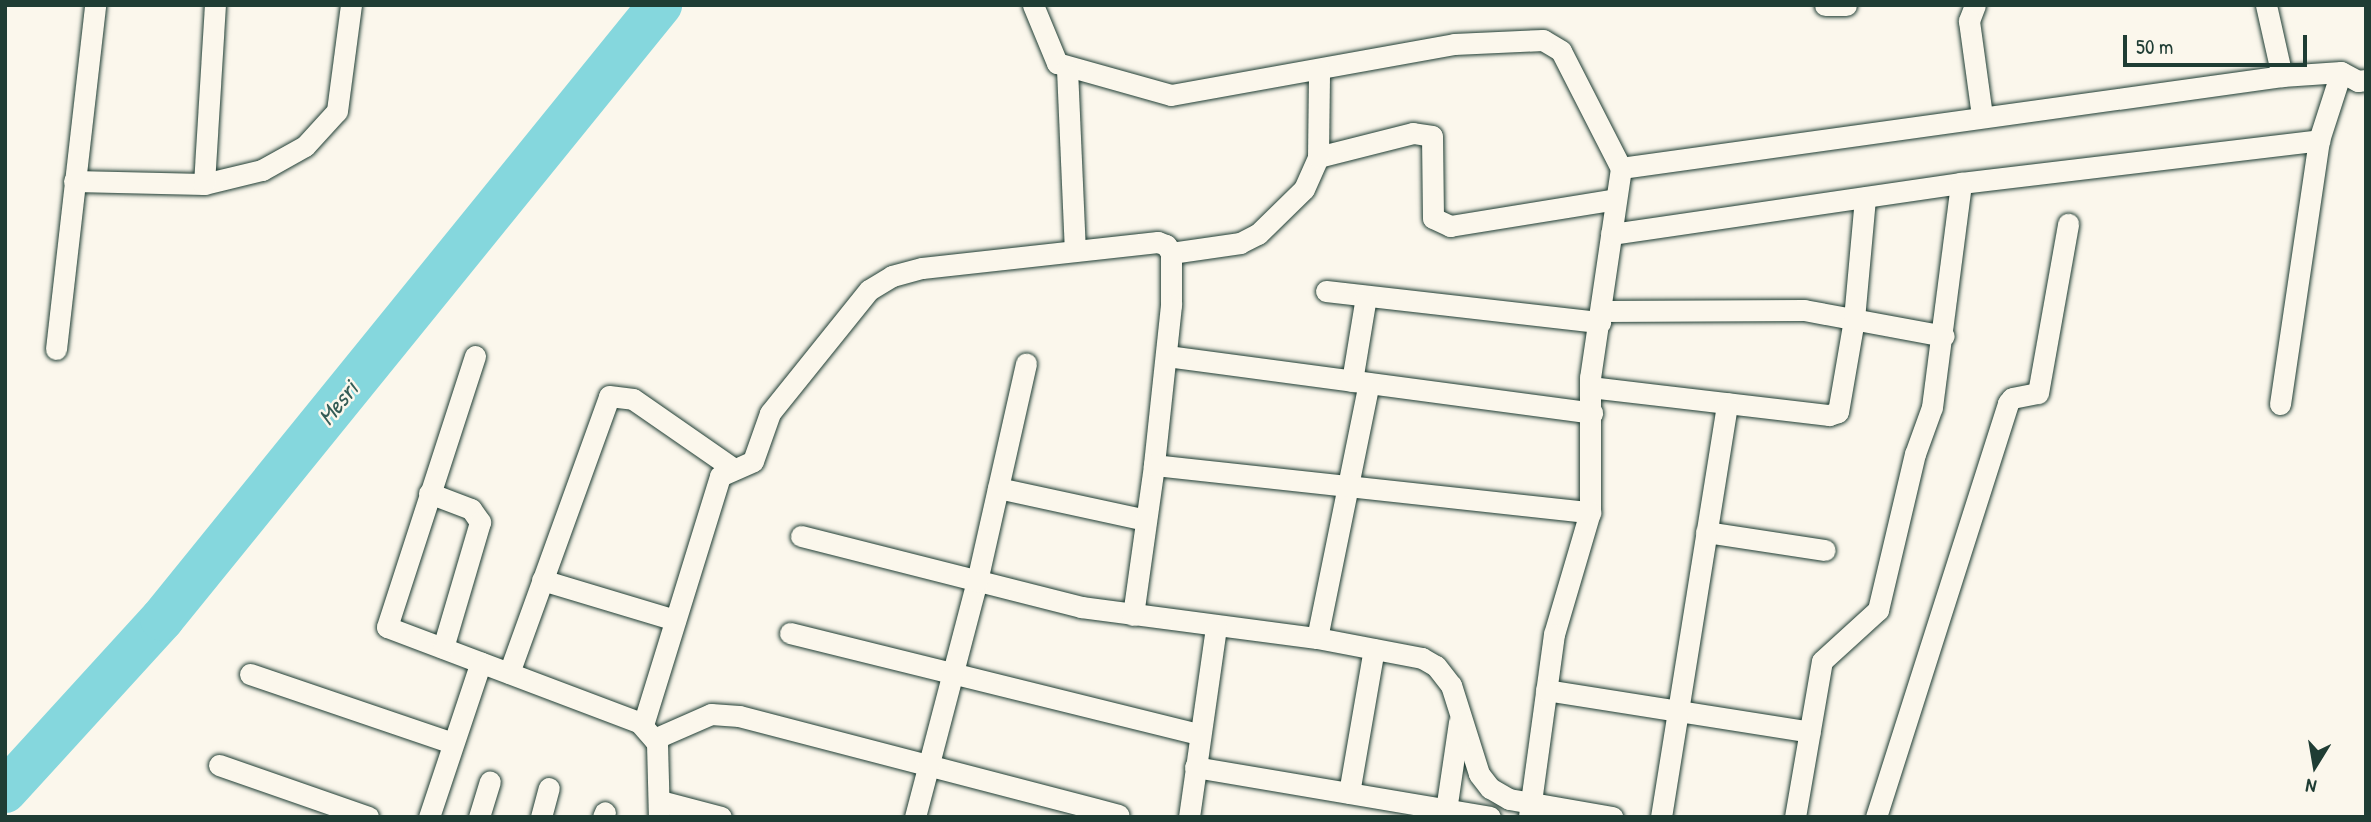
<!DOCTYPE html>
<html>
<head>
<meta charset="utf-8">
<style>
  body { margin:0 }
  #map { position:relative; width:2371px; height:822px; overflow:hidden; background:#fbf7ec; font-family:"Patrick Hand",sans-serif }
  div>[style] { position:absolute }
  .river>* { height:44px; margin:-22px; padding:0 22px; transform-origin:22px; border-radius:22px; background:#85d7dd }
  .roads { filter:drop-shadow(0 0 2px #1f3d34) drop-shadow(0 0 2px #1f3d34) }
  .minor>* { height:21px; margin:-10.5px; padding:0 10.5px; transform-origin:10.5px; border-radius:10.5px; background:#fbf7ec }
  span { translate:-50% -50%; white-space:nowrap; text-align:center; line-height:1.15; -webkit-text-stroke:5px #fbf7ec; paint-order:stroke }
  .water-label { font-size:24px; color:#335c56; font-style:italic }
  .frame { position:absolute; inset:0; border:7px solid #1f3d34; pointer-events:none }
  .north { position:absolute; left:2280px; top:731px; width:70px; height:70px; -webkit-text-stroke:5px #fbf7ec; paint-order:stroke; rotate:191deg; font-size:19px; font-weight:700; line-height:28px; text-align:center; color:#1f3d34 }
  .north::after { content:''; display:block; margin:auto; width:24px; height:32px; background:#1f3d34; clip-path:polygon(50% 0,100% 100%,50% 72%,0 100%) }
  .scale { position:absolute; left:2123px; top:35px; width:184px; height:32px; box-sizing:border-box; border:4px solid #1f3d34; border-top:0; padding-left:9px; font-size:21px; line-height:24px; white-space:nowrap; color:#1f3d34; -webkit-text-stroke:5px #fbf7ec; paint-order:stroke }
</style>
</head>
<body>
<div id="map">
  <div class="river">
    <i style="left:5px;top:791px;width:233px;rotate:-47.6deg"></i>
    <i style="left:162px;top:619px;width:791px;rotate:-50.96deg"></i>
  </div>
  <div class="roads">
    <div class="minor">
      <i style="left:1033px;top:5px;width:63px;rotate:67.5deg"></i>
      <i style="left:1057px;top:63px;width:118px;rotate:15.7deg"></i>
      <i style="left:1171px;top:95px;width:288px;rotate:-10.2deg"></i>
      <i style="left:1454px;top:44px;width:89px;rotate:-2.6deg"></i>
      <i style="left:1543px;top:40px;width:21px;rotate:31deg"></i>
      <i style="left:1561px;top:51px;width:131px;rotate:62.9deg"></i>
      <i style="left:1621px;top:168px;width:211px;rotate:98.4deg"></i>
      <i style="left:1590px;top:377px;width:135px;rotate:90deg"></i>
      <i style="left:1590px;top:512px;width:127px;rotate:106.4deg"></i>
      <i style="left:1554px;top:634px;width:185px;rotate:97.8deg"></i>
      <i style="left:1825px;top:5px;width:21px"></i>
      <i style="left:1975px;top:5px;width:17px;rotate:111deg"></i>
      <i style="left:1969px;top:21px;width:96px;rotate:82.2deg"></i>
      <i style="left:2266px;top:5px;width:73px;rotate:77.3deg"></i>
      <i style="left:1067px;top:69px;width:182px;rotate:87.5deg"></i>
      <i style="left:1318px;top:157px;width:98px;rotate:-14.2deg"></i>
      <i style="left:1413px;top:133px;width:19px;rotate:9deg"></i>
      <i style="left:1432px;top:136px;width:82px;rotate:89.3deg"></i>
      <i style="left:1433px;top:218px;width:19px;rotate:25deg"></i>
      <i style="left:1450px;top:226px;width:168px;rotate:-9.2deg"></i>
      <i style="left:1621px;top:168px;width:667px;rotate:-7.92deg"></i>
      <i style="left:2282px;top:76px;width:59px;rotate:-3.9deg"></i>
      <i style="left:2341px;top:72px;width:19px;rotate:28deg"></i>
      <i style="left:2358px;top:81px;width:8px;rotate:-7deg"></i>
      <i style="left:74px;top:181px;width:130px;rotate:1.3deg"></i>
      <i style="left:204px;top:184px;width:60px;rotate:-13.6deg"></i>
      <i style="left:262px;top:170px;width:49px;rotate:-29.2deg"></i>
      <i style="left:305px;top:146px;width:47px;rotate:-47.6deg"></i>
      <i style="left:337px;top:111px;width:107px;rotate:-82.5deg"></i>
      <i style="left:204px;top:184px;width:179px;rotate:-86.5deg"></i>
      <i style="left:1611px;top:234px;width:354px;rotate:-8.3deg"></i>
      <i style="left:1961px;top:183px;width:361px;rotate:-6.8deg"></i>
      <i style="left:1171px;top:253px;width:70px;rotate:-8.2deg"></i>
      <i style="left:1240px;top:243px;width:20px;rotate:-27deg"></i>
      <i style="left:1258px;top:234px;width:64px;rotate:-44.4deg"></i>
      <i style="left:1304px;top:189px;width:35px;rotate:-66deg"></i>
      <i style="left:1318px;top:157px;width:87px;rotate:-89.3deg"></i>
      <i style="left:1326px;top:291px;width:276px;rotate:6.5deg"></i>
      <i style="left:1603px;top:311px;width:201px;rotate:-0.3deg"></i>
      <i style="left:1804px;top:310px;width:142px;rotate:10.5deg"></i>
      <i style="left:56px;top:349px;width:346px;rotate:-83.5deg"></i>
      <i style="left:475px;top:356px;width:285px;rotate:108deg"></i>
      <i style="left:387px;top:627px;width:269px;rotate:20.7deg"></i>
      <i style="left:639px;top:722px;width:28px;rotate:49deg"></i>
      <i style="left:657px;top:743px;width:74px;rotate:88.5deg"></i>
      <i style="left:1167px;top:356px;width:429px;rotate:7.6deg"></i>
      <i style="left:1352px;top:381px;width:86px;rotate:-80.6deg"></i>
      <i style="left:1590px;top:387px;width:241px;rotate:6.7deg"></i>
      <i style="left:1829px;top:415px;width:9px;rotate:-18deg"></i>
      <i style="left:1838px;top:412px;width:94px;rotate:-80.2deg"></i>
      <i style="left:1854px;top:319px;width:122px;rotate:-84.8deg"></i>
      <i style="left:2280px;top:404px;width:267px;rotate:-81.6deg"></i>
      <i style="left:2319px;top:140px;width:71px;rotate:-72.1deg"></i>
      <i style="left:998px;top:488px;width:151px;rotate:12.2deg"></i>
      <i style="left:429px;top:493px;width:45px;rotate:20.9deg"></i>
      <i style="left:471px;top:509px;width:16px;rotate:55deg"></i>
      <i style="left:480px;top:522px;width:131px;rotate:106.4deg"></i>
      <i style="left:1706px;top:532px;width:120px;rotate:8.6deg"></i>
      <i style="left:801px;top:536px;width:289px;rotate:14.2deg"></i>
      <i style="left:1081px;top:607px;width:238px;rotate:7.5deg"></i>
      <i style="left:1317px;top:638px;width:107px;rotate:10.8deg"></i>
      <i style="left:1422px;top:658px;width:16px;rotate:30deg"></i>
      <i style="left:1436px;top:666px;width:24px;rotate:52deg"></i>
      <i style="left:1451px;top:685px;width:93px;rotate:72.5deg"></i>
      <i style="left:1479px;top:774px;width:18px;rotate:52deg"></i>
      <i style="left:1490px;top:788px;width:22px;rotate:30deg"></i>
      <i style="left:1509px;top:799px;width:105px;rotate:9.9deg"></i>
      <i style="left:542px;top:580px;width:139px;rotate:16.7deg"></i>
      <i style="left:1133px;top:615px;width:151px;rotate:-82deg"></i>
      <i style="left:790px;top:633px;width:421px;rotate:13.9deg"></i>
      <i style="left:1317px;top:638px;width:260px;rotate:-78.5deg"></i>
      <i style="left:509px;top:673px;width:294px;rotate:-70.1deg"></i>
      <i style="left:609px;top:396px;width:24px;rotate:7deg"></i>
      <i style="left:633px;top:399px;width:123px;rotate:34.7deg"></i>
      <i style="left:250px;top:674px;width:214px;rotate:18.8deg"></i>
      <i style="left:1546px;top:690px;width:267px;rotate:9deg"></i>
      <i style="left:643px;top:725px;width:261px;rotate:-72.8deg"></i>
      <i style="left:720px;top:476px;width:36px;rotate:-24deg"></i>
      <i style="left:753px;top:461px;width:51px;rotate:-70.5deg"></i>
      <i style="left:770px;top:413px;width:158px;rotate:-51.2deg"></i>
      <i style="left:869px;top:290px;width:27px;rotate:-31deg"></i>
      <i style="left:892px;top:276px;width:31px;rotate:-15deg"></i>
      <i style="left:922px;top:268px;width:237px;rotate:-6.3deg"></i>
      <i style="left:1158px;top:242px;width:9px;rotate:21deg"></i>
      <i style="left:1166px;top:245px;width:9px;rotate:58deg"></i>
      <i style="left:1171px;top:253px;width:52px;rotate:90deg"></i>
      <i style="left:1171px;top:305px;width:161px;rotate:96.1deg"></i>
      <i style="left:1154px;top:465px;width:439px;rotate:6.2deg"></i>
      <i style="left:654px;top:739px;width:62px;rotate:-23.7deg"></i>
      <i style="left:711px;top:714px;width:28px;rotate:4deg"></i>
      <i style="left:739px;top:716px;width:392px;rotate:14.6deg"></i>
      <i style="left:219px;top:765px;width:158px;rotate:19.2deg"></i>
      <i style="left:1195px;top:767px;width:299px;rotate:9.6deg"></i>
      <i style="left:1349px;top:793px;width:146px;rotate:-80.2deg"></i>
      <i style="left:660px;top:801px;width:63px;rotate:14.7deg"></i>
      <i style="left:429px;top:817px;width:163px;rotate:-71.5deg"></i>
      <i style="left:479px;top:817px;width:37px;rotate:-73deg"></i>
      <i style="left:541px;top:817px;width:30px;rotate:-75deg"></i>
      <i style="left:603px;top:817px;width:5px;rotate:-68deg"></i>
      <i style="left:915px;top:817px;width:244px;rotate:-75.3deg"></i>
      <i style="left:977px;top:581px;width:223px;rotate:-77.3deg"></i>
      <i style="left:1189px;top:817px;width:192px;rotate:-81.9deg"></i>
      <i style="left:1445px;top:817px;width:96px;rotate:-81.6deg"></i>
      <i style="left:1661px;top:817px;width:419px;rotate:-80.9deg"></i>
      <i style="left:1795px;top:817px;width:158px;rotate:-80.2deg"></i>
      <i style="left:1822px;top:661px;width:76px;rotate:-42.3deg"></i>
      <i style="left:1878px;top:610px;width:160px;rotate:-76.7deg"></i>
      <i style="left:1915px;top:454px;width:50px;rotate:-70.1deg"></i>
      <i style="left:1932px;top:407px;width:226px;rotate:-82.6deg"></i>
      <i style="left:1876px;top:817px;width:435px;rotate:-72.3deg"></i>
      <i style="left:2008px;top:403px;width:6px;rotate:-51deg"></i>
      <i style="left:2012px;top:398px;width:26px;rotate:-11deg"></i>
      <i style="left:2038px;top:393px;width:172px;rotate:-79.9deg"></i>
    </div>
  </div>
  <div class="water-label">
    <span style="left:338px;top:403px;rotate:-51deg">Mesri</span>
  </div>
  <div class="frame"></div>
  <div class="north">N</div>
  <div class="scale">50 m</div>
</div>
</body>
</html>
